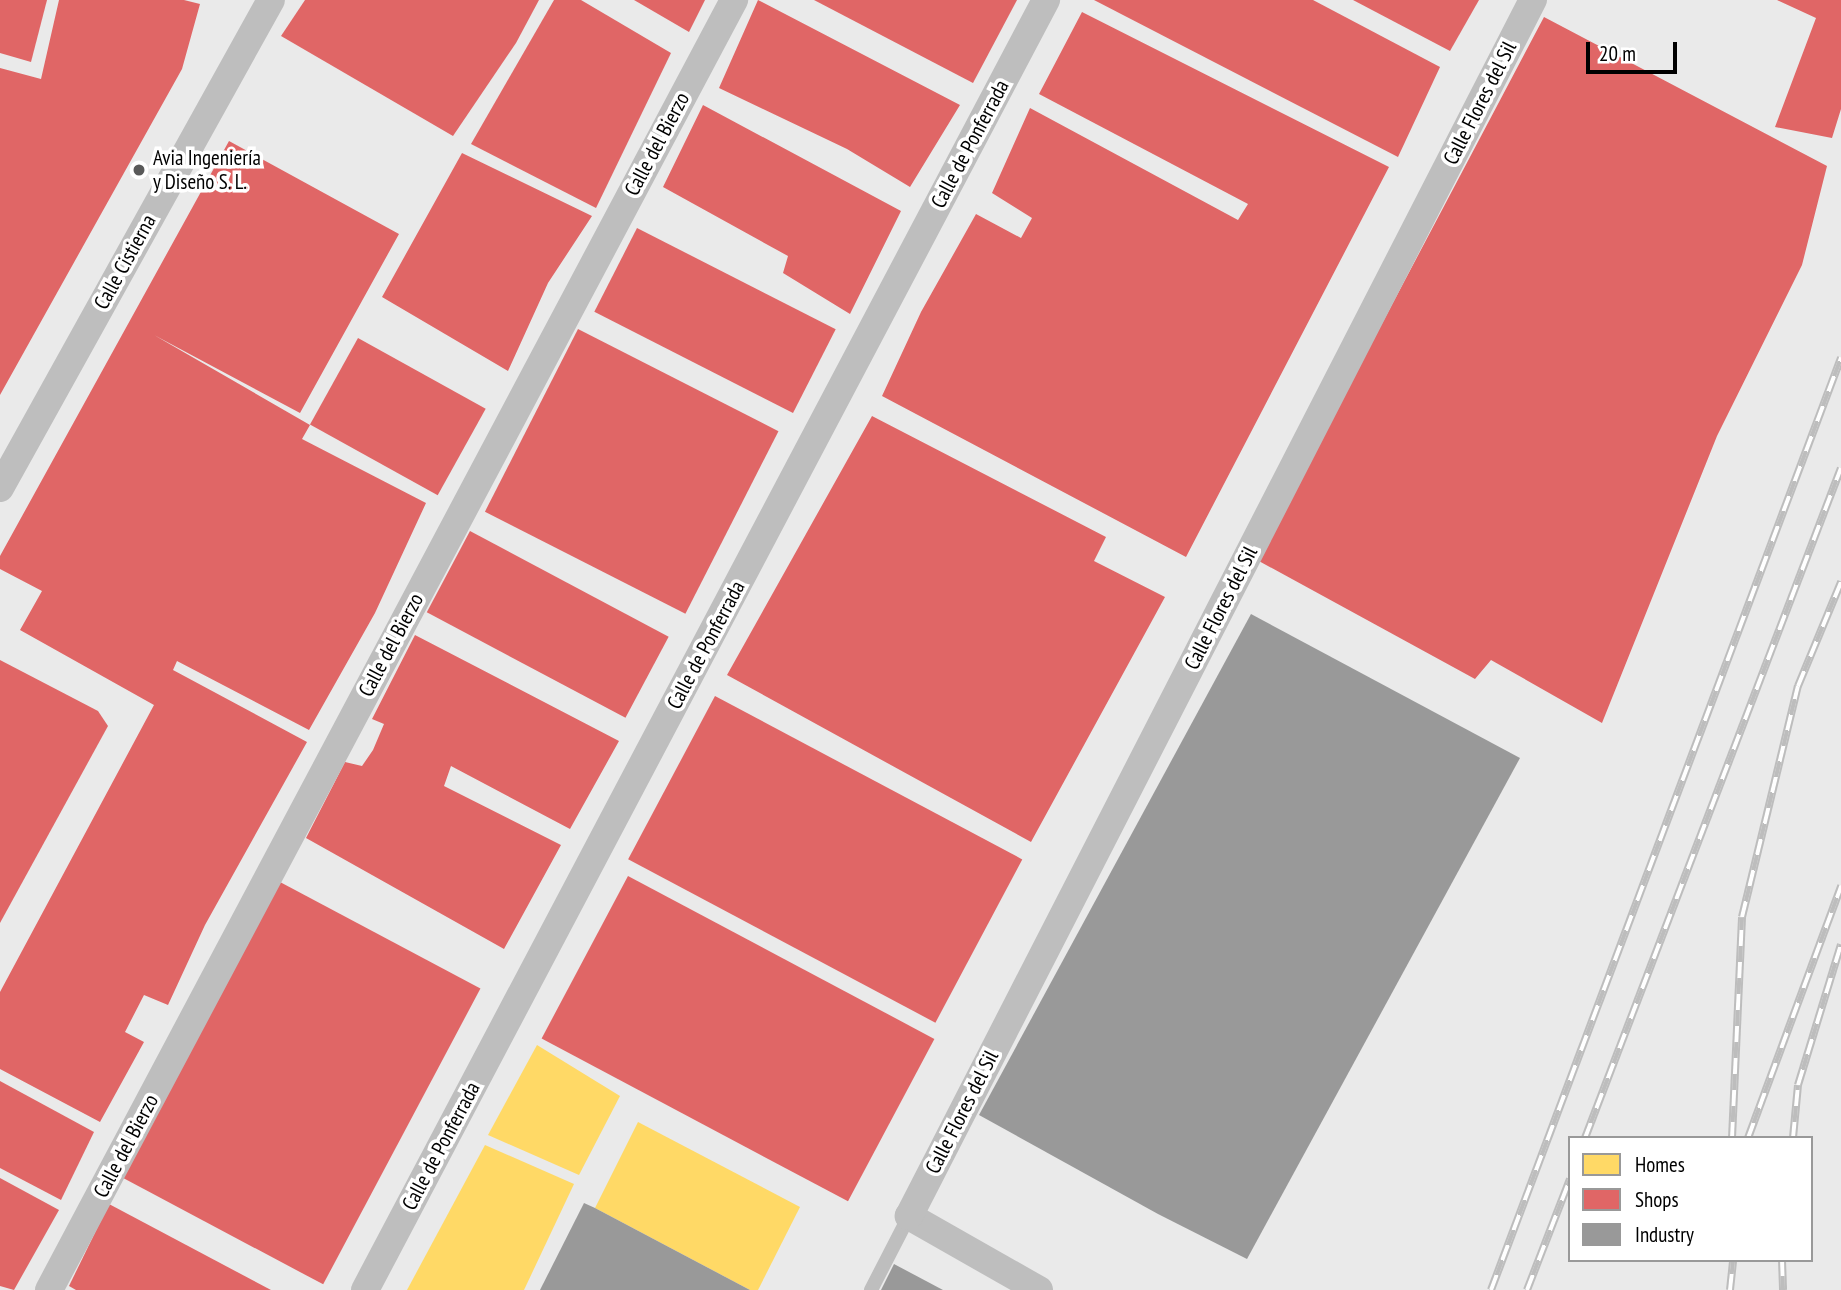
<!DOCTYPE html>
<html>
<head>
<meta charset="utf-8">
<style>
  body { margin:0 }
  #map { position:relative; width:1841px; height:1290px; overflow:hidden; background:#fff; font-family:"PT Sans Narrow",sans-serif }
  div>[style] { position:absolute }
  .green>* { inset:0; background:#eaeaea }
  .homes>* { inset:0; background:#ffd966 }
  .shops>* { inset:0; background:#e06666; transform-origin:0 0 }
  .industry>* { inset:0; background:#999 }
  .lane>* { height:14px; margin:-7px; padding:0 7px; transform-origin:7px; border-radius:7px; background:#bebebe }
  .street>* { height:28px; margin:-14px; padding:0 14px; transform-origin:14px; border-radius:14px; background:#bebebe }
  .rail>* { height:8px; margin-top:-4px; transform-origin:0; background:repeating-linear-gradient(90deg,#fff 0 16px,#bdbdbd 0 32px); box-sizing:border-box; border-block:2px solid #bdbdbd }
  .dots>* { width:19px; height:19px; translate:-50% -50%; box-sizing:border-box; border:4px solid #fff; border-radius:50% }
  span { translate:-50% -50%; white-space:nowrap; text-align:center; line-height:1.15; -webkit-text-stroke:7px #fff; paint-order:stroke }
  .street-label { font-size:21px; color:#000 }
  .poi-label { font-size:21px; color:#000 }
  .left { translate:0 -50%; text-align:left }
  .legend { position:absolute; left:1568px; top:1136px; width:245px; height:126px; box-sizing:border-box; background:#fff; border:2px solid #999; margin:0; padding:9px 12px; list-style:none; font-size:21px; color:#000 }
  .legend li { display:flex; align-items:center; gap:14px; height:35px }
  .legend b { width:35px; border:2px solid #999 }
  .scale { position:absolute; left:1586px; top:42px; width:91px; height:32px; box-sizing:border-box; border:4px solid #000; border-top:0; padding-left:9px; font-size:21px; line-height:24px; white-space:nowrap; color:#000; -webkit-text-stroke:5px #fff; paint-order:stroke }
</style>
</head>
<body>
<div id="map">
  <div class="green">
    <i style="clip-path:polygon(evenodd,0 0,1841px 0,1841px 1290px,0 1290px,0 0,1570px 1138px,1811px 1138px,1811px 1260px,1570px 1260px,1570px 1138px)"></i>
  </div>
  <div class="homes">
    <i style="clip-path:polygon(537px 1045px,620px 1096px,579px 1175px,488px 1135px)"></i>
    <i style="clip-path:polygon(638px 1122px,800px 1207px,758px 1290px,750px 1290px,595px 1208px)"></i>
    <i style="clip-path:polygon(485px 1145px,574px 1184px,524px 1290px,407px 1290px)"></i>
  </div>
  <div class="shops">
    <i style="clip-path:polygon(0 0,47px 0,31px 62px,0 53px)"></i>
    <i style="clip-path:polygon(59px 0,184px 0,200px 4px,182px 69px,0 395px,0 68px,41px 79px)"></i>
    <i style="clip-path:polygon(305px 0,539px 0,516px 43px,453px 136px,281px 36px)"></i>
    <i style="clip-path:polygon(554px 0,581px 0,671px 53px,596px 208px,471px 144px)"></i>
    <i style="clip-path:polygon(634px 0,705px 0,689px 32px)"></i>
    <i style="clip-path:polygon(758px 0,960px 105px,910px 187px,847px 149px,719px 88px)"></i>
    <i style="clip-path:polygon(814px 0,1017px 0,973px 83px)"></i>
    <i style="clip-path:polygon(1094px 0,1313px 0,1440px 67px,1398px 157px)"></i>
    <i style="clip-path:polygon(1353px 0,1479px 0,1450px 51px)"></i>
    <i style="clip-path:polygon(1777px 0,1841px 0,1841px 109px,1832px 138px,1775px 127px,1816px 18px)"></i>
    <i style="clip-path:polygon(1082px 12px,1389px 167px,1186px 557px,882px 396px,921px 312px,976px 214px,1021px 238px,1032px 218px,992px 193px,1030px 108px,1238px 220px,1248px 204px,1039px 94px)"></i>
    <i style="clip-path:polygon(1544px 17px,1827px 166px,1802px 265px,1717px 436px,1602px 723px,1491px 660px,1475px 679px,1257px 560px)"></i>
    <i style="clip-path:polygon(703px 105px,901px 211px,850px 314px,783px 273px,788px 256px,663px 187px)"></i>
    <i style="clip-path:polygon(229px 141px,399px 234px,300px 413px,154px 335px,310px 425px,302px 439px,426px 503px,375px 613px,309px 730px,177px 661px,173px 670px,307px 742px,205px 925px,168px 1005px,144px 995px,125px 1032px,144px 1042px,100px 1122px,0 1069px,0 992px,154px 705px,20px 630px,42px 591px,0 569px,0 556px)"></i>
    <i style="clip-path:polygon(462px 153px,592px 216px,548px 283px,508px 371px,382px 297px)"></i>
    <i style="left:637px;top:228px;width:223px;height:94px;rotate:27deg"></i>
    <i style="left:578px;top:329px;width:225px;height:205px;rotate:27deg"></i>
    <i style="left:358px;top:338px;width:146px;height:99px;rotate:29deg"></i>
    <i style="clip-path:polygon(872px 416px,1106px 537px,1094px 561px,1165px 597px,1031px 842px,727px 675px)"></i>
    <i style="left:470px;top:531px;width:225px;height:92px;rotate:28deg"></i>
    <i style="clip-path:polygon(415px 635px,619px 741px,570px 829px,451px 766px,444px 786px,561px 845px,504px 949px,306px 838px,345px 762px,362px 766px,373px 750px,384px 724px,372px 719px)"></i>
    <i style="clip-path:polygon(0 660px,98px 711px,108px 726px,0 923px)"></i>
    <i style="left:715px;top:696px;width:348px;height:185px;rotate:28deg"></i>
    <i style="left:628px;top:876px;width:347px;height:184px;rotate:28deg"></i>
    <i style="left:280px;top:882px;width:227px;height:335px;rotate:28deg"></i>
    <i style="clip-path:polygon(0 1081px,94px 1132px,61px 1200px,0 1168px)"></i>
    <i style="clip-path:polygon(0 1178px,59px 1210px,14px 1290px,0 1286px)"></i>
    <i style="clip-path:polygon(109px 1204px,271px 1290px,76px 1290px,69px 1286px)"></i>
  </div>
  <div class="industry">
    <i style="clip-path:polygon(1251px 614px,1520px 758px,1247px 1259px,1158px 1214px,979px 1115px)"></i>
    <i style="clip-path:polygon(584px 1203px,595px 1208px,750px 1290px,540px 1290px)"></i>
    <i style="clip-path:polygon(894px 1264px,943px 1290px,881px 1290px)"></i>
  </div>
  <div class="lane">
    <i style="left:871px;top:1290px;width:83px;rotate:-62.8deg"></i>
  </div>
  <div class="street">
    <i style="left:0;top:488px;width:558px;rotate:-60.96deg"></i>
    <i style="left:49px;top:1290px;width:1461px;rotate:-62.03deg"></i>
    <i style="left:365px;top:1290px;width:1459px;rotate:-62.17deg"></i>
    <i style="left:1039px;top:1290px;width:150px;rotate:-150.4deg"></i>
    <i style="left:909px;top:1216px;width:1367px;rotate:-62.84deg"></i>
  </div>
  <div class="rail">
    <i style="left:1585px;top:1138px;width:717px;rotate:-69.09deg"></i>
    <i style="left:1732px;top:1138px;width:221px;rotate:-87.4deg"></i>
    <i style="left:1742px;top:917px;width:238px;rotate:-76.4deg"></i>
    <i style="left:1798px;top:686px;width:113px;rotate:-67.5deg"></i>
    <i style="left:1748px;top:1138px;width:269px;rotate:-69.7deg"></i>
    <i style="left:1793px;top:1138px;width:53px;rotate:-84.6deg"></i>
    <i style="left:1798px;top:1085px;width:147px;rotate:-73deg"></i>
    <i style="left:1782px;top:1260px;width:30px;rotate:88deg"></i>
    <i style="left:1491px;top:1290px;width:996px;rotate:-69.42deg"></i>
    <i style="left:1527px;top:1290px;width:119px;rotate:-68.8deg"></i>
    <i style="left:1730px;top:1290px;width:30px;rotate:-84deg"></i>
  </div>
  <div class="dots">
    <i style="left:139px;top:170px;background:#595959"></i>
  </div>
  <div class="street-label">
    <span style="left:1480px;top:103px;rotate:-63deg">Calle Flores del Sil</span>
    <span style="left:657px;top:144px;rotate:-62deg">Calle del Bierzo</span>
    <span style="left:970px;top:144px;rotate:-62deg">Calle de Ponferrada</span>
    <span style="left:125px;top:262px;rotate:-61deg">Calle Cistierna</span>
    <span style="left:1221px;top:608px;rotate:-63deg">Calle Flores del Sil</span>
    <span style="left:391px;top:645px;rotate:-62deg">Calle del Bierzo</span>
    <span style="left:706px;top:645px;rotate:-62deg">Calle de Ponferrada</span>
    <span style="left:962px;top:1112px;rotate:-63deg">Calle Flores del Sil</span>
    <span style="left:126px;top:1146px;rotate:-62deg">Calle del Bierzo</span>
    <span style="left:441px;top:1146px;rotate:-62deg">Calle de Ponferrada</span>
  </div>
  <div class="poi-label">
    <span class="left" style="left:153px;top:170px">Avia Ingeniería<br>y Diseño S. L.</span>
  </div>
  <ul class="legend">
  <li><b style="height:19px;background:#ffd966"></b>Homes</li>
  <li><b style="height:19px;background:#e06666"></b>Shops</li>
  <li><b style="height:19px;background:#999"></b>Industry</li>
  </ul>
  <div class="scale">20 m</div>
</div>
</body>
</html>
